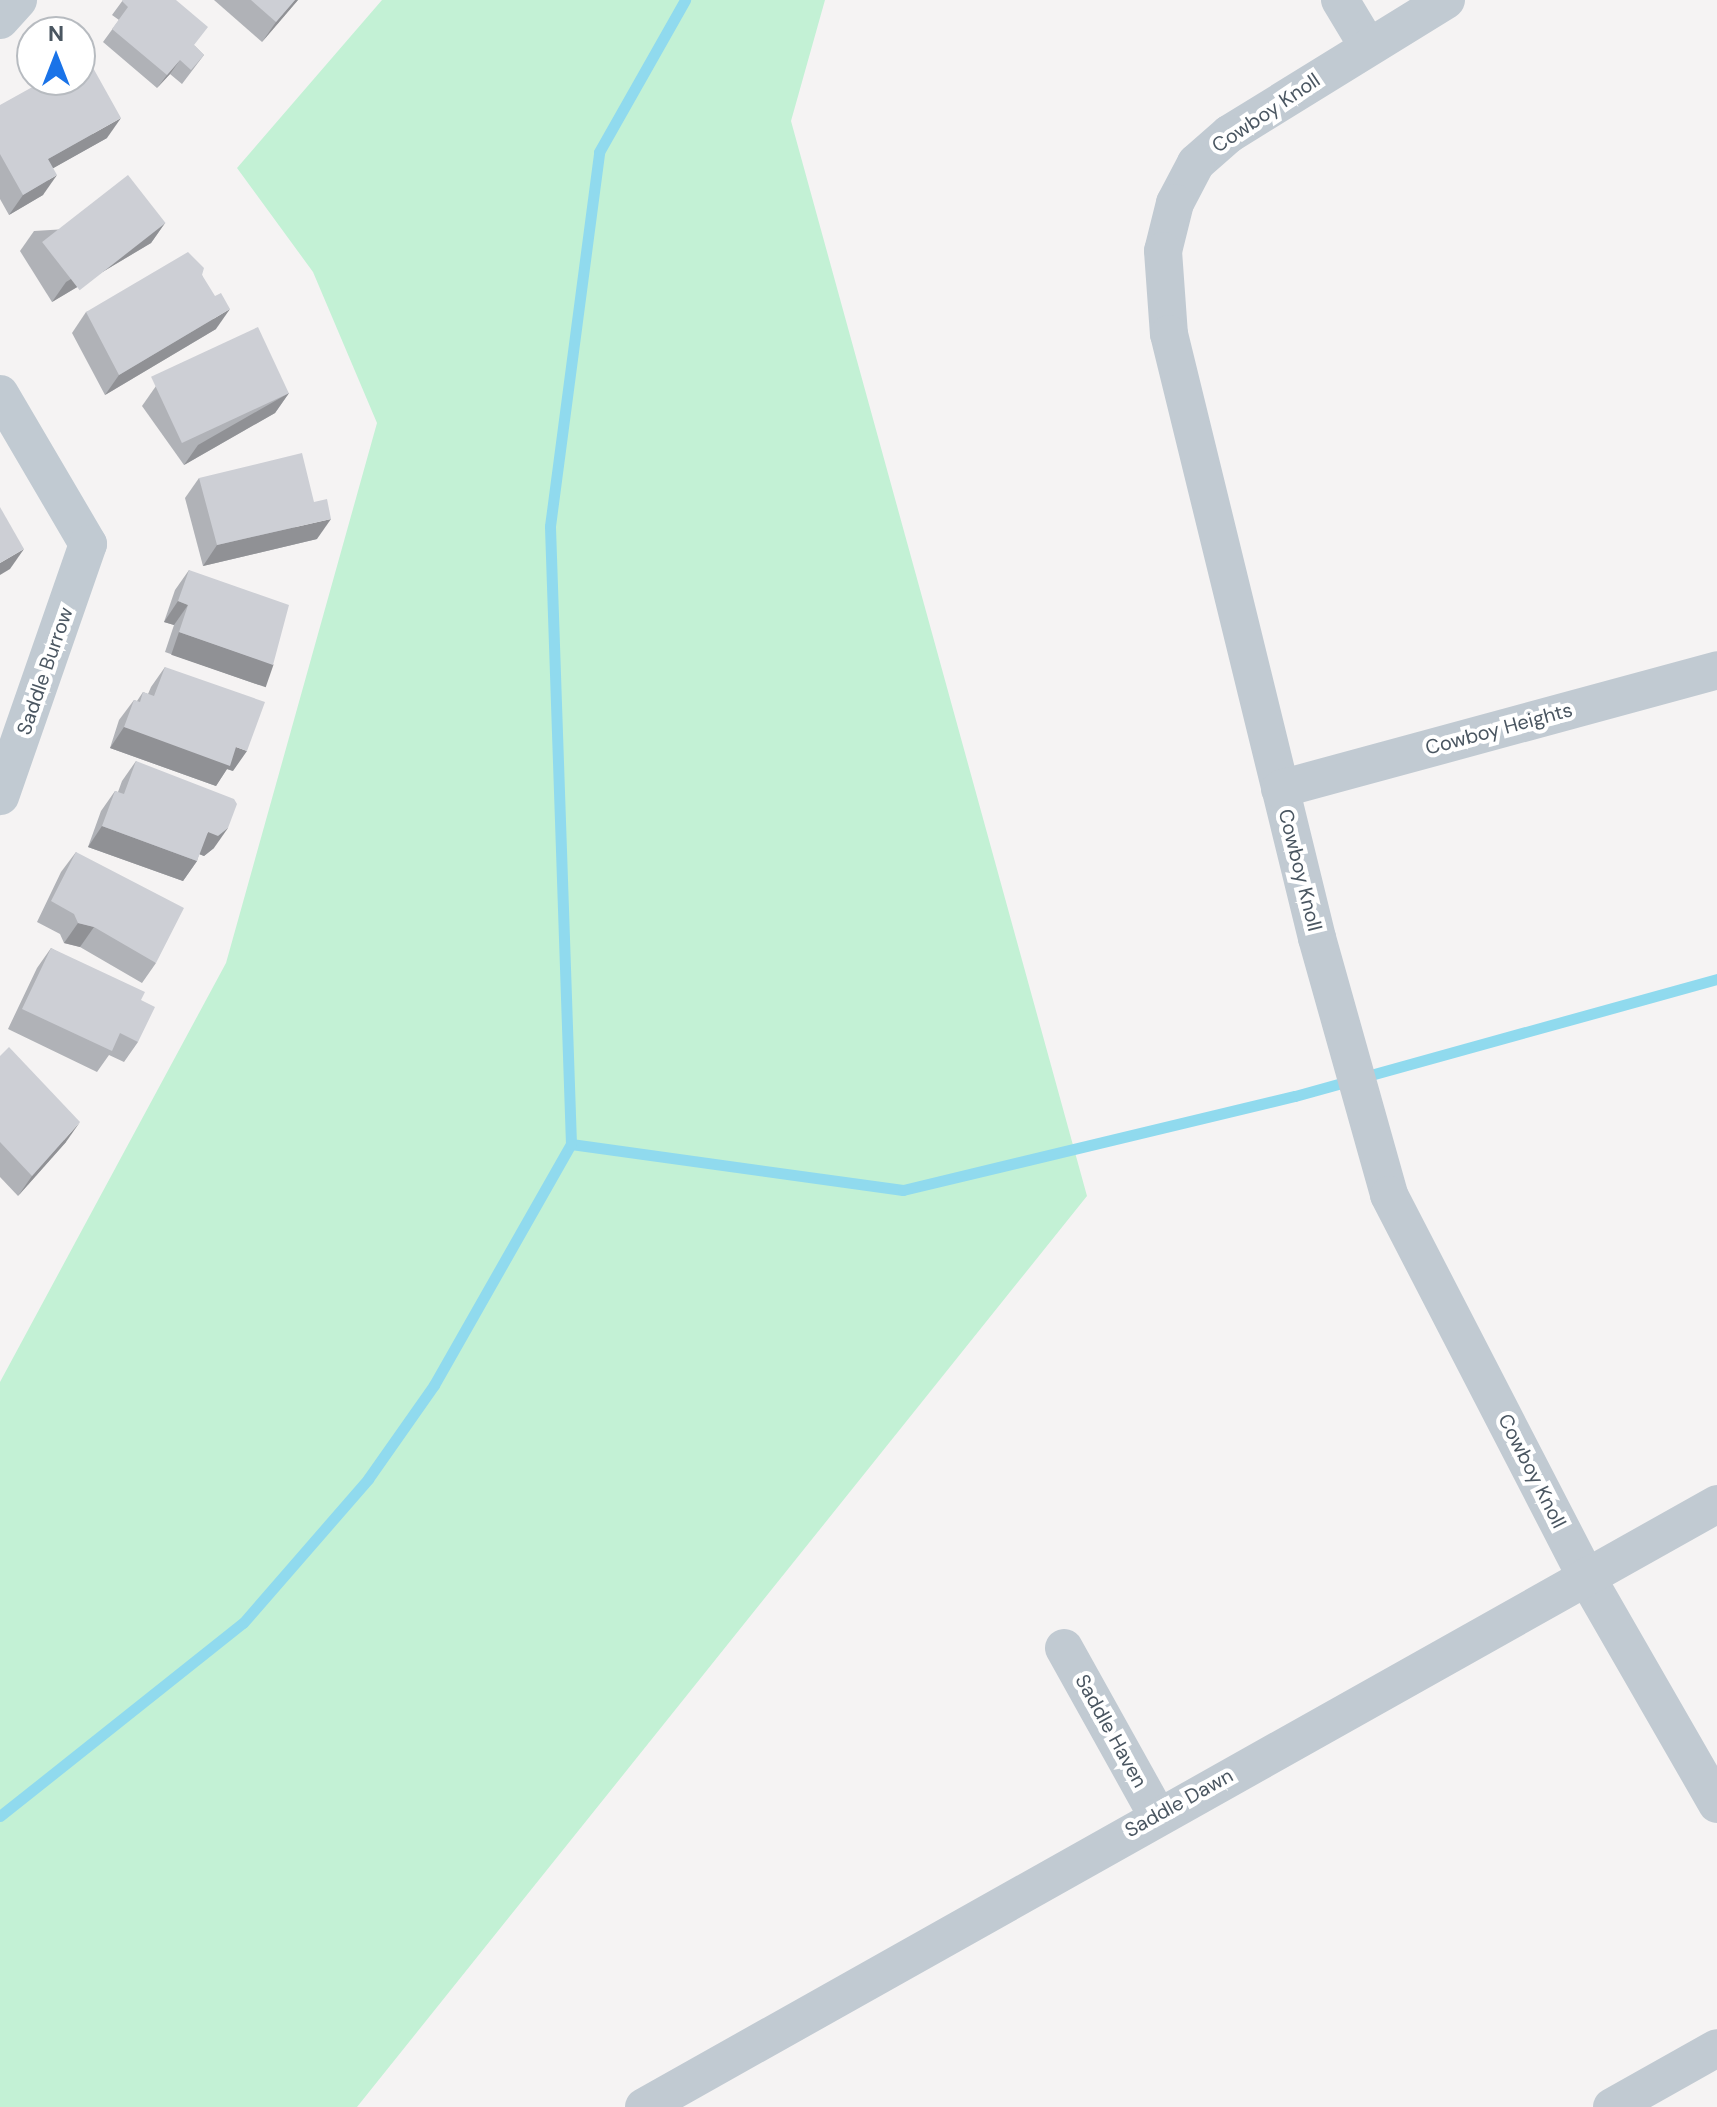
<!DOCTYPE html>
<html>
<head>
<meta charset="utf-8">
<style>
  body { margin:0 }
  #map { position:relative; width:1717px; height:2107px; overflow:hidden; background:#f5f3f3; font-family:"DM Sans",sans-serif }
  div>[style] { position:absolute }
  .green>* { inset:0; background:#c3f1d5 }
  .stream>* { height:11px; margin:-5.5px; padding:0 5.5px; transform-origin:5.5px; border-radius:5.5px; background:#90daee }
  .minor>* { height:38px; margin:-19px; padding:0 19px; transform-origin:19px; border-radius:19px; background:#c1cad2 }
  .wall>* { inset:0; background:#b0b2b7 }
  .shaded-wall>* { inset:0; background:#909195; transform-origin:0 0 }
  .building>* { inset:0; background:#cdcfd5; transform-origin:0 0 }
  span { translate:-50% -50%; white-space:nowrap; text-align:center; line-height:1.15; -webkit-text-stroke:8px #fff; paint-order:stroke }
  .street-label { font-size:20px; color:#4a5661 }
  .north { position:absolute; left:16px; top:16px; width:80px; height:80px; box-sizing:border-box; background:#fff; border:2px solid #b7bbc0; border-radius:50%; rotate:0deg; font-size:22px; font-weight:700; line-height:32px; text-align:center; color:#4a5661 }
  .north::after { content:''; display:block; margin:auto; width:28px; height:36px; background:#1a73e8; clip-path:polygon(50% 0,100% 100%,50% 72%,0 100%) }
</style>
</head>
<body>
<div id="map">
  <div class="green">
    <i style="clip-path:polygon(382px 0,825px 0,791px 121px,1087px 1196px,357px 2107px,0 2107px,0 1382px,226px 963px,377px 423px,313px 272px,237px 168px)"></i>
  </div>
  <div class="stream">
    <i style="left:571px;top:1144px;width:335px;rotate:7.9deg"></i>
    <i style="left:903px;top:1190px;width:403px;rotate:-13.5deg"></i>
    <i style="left:1295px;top:1096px;width:438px;rotate:-15.5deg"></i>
    <i style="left:0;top:1816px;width:310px;rotate:-38.5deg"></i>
    <i style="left:243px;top:1623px;width:191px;rotate:-49deg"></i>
    <i style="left:368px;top:1479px;width:115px;rotate:-54.9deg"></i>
    <i style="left:434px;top:1385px;width:277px;rotate:-60.4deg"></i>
    <i style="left:571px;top:1144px;width:618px;rotate:-91.95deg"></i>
    <i style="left:550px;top:526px;width:377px;rotate:-82.5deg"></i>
    <i style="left:599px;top:152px;width:175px;rotate:-60.5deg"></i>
  </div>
  <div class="minor">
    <i style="left:1340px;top:0;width:52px;rotate:59deg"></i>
    <i style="left:1446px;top:0;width:255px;rotate:148.3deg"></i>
    <i style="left:1229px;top:134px;width:44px;rotate:138.7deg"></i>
    <i style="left:1196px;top:163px;width:45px;rotate:117.7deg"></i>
    <i style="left:1175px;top:203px;width:49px;rotate:104deg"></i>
    <i style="left:1163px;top:251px;width:83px;rotate:85.9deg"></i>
    <i style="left:1169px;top:334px;width:622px;rotate:76.23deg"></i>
    <i style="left:1317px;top:938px;width:267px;rotate:74.3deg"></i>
    <i style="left:1389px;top:1195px;width:429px;rotate:62.7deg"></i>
    <i style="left:1586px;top:1576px;width:263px;rotate:60.1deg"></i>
    <i style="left:0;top:20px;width:27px;rotate:-48deg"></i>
    <i style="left:0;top:394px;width:174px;rotate:59.6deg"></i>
    <i style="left:88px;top:544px;width:267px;rotate:109.2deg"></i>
    <i style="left:1280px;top:789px;width:453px;rotate:-15.2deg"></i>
    <i style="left:1064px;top:1648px;width:191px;rotate:60.9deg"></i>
    <i style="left:644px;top:2107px;width:1231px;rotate:-29.33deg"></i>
    <i style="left:1612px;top:2107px;width:120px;rotate:-29.3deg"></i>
  </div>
  <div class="wall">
    <i style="clip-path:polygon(123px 0,195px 46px,204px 55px,182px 84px,170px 74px,157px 88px,103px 42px,119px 20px,112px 15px)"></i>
    <i style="clip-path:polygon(214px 0,298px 0,262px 42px)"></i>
    <i style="clip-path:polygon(0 105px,107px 138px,53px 168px,43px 195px,9px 215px,0 199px)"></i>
    <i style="clip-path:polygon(165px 223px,151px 243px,52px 302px,20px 251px,34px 231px)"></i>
    <i style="clip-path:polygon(202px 275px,216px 329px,105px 395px,72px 333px,86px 312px)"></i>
    <i style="clip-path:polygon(156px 386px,289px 393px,275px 413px,184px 465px,142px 406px)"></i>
    <i style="clip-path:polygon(199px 478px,317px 539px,203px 566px,185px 498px)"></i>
    <i style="clip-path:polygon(189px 570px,273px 665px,259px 685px,165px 652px,174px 625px,164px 622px,175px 590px)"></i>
    <i style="clip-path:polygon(165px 667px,233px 771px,227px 769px,216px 786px,110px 748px,119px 720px,134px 700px,137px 701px,143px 692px,148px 694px,151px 687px)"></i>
    <i style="clip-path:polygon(136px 761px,214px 848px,204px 856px,199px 854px,197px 861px,183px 881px,88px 847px,101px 811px,115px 791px,118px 792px,122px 781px)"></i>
    <i style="clip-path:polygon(76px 852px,156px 963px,142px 983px,80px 947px,64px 943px,60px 934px,37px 922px,61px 872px)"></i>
    <i style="clip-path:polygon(51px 948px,141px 1000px,138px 1042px,124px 1062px,109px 1055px,97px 1072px,8px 1029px,37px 968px)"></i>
    <i style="clip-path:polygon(0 1056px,66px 1142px,18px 1196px,0 1177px)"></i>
  </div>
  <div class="shaded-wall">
    <i style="clip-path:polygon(295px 0,298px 0,262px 42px,276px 22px)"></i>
    <i style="clip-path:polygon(180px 60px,170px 74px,157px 88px,167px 75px)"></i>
    <i style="clip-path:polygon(121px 118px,107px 138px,34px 179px,48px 159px)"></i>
    <i style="clip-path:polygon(57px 175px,43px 195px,9px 215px,23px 195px)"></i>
    <i style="clip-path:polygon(165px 223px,151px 243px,52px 302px,66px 282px)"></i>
    <i style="clip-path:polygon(230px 309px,216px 329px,105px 395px,119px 375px)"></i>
    <i style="clip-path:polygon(289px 393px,275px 413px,184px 465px,198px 445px)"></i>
    <i style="clip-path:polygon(331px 519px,317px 539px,203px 566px,217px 545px)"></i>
    <i style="clip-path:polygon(24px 549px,10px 569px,0 575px,0 563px)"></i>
    <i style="clip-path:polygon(178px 601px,188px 605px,174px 625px,164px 622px)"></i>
    <i style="left:179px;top:632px;width:100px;height:24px;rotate:19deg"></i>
    <i style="clip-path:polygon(124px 727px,236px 747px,247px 751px,233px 771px,227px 769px,216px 786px,110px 748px)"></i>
    <i style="clip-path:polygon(102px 826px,197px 861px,183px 881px,88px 847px)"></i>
    <i style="clip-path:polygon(228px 828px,214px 848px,204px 856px,194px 852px,208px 832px)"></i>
    <i style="clip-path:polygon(78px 923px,94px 927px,80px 947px,64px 943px)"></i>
    <i style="clip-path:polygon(80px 1122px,66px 1142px,18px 1196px,32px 1176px)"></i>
  </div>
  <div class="building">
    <i style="clip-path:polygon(123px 0,176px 0,208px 27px,194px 45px,204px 55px,191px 70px,180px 60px,167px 75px,112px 29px,128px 7px,122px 1px)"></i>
    <i style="clip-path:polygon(251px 0,295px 0,276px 22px)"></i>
    <i style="clip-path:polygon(87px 57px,121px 118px,48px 159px,57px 175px,23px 195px,0 154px,0 105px,45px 80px,80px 80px,80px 61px)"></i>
    <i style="left:128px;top:175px;width:61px;height:109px;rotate:52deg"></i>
    <i style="clip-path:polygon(188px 252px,204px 268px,202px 275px,215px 296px,221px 293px,230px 309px,119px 375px,86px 312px)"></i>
    <i style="left:258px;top:327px;width:73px;height:118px;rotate:65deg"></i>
    <i style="clip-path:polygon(302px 453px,314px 502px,327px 499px,331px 519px,217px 545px,199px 478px)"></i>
    <i style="clip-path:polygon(0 507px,24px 549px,0 563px)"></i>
    <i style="clip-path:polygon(189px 570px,289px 605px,273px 665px,179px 632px,188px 605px,178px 601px)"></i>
    <i style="clip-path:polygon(165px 667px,265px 702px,247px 751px,236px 747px,230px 766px,124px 727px,134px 700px,140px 702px,143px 692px,154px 696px)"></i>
    <i style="clip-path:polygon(136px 761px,234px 799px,237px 804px,228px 828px,218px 836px,208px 832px,197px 861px,102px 826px,115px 791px,124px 794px)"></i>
    <i style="clip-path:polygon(76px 852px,184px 908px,156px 963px,94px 927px,78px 923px,74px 914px,51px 901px)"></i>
    <i style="clip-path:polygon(51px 948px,145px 992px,141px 1000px,155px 1007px,138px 1042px,120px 1033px,112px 1051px,22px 1009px)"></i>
    <i style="clip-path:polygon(9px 1047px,80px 1122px,32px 1176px,0 1142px,0 1056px)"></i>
  </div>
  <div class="street-label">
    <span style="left:1266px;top:113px;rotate:-34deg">Cowboy Knoll</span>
    <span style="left:45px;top:671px;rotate:-71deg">Saddle Burrow</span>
    <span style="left:1499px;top:729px;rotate:-15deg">Cowboy Heights</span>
    <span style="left:1300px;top:870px;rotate:76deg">Cowboy Knoll</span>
    <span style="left:1532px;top:1471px;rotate:63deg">Cowboy Knoll</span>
    <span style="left:1111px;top:1731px;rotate:61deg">Saddle Haven</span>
    <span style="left:1179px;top:1803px;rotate:-29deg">Saddle Dawn</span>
  </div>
  <div class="north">N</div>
</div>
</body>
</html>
